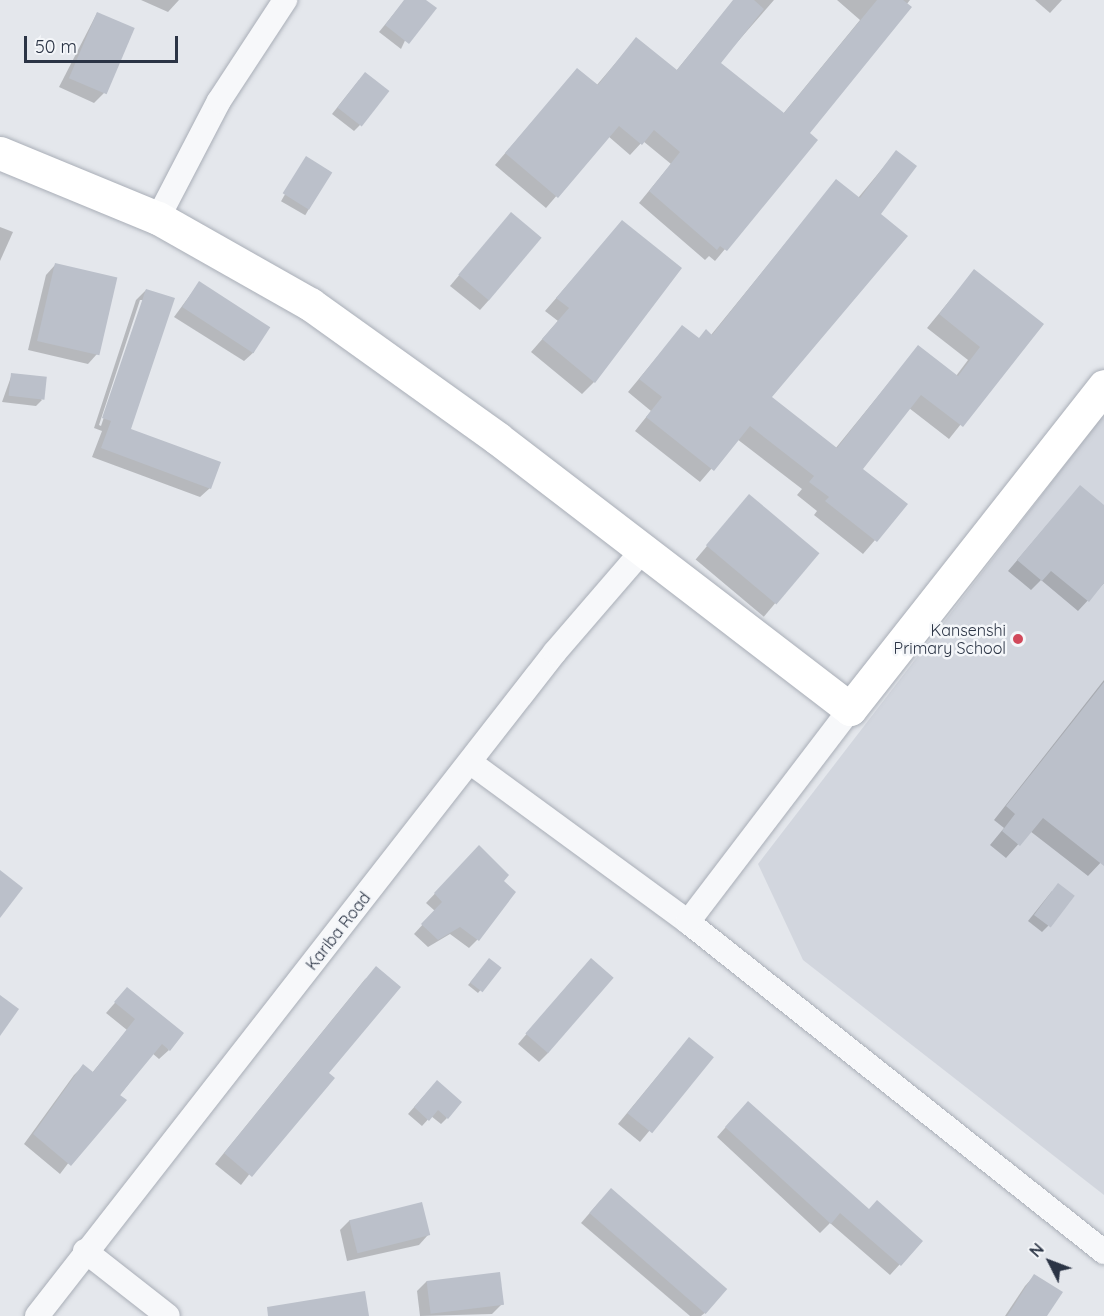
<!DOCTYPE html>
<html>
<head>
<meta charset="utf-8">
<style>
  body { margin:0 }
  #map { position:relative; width:1104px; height:1316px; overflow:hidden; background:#e4e7ec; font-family:Quicksand,sans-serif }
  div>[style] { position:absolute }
  .built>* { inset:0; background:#d2d6de }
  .shadow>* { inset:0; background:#0003; transform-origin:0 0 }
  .building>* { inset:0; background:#bbc0ca; transform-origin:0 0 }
  .roads { filter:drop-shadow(0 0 2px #a9aeb7) drop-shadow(0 0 2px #a9aeb7) }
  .street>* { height:24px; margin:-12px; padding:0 12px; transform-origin:12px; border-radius:12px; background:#f7f8fa }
  .secondary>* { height:33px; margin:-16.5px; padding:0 16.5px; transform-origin:16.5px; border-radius:16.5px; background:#fff }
  .dots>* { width:16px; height:16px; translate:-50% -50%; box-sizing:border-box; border:3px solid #f4f6f9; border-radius:50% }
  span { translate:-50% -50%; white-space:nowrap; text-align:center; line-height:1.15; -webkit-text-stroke:5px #f4f6f9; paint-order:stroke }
  .poi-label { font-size:16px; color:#2b3445 }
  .right { translate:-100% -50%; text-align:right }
  .street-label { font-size:16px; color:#2b3445 }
  .north { position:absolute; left:1020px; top:1232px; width:60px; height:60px; -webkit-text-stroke:4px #f4f6f9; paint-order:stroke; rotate:312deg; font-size:16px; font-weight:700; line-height:24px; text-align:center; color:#2b3445 }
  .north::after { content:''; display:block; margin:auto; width:21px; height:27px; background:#2b3445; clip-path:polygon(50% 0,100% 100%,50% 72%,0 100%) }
  .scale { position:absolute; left:24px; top:36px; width:154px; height:27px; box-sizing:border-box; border:3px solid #2b3445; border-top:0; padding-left:8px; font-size:18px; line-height:21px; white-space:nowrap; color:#2b3445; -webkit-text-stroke:4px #f4f6f9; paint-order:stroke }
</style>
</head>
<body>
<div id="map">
  <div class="built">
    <i style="clip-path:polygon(1104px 414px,1104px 1195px,803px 960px,758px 864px)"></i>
  </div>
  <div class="shadow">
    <i style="clip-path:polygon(141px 0,179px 0,168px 12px)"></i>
    <i style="clip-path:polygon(405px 0,424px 0,401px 49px,379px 32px)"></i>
    <i style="clip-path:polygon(734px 0,774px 0,719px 63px,783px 114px,860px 20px,837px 0,910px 0,807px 133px,816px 140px,715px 261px,709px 256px,705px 260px,639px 203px,671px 164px,643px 141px,630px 155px,608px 136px,546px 208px,495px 165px,577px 70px,596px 86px,636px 39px,676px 71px)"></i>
    <i style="clip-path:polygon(1035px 0,1062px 0,1050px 13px)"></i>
    <i style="clip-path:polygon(97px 13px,104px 93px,94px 103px,59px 87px)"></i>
    <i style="clip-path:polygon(359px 80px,360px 125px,354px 131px,332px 114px)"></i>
    <i style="clip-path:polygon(896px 152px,879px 215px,770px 397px,835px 449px,918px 347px,956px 376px,968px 360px,927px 328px,974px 271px,1041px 324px,949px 439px,909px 408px,861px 469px,906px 504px,863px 554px,814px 515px,817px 511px,797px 495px,802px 489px,737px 439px,700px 482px,635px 431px,651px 411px,628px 392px,682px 327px,698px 340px,711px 335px,836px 181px,858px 198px)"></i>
    <i style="left:306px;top:158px;width:28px;height:50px;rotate:30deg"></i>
    <i style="clip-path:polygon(622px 222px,594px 382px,582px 394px,531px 352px,558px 321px,545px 311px)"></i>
    <i style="clip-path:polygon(502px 224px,489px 300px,480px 310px,450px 286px)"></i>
    <i style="clip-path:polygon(0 227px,13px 232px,0 261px)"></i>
    <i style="clip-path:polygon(55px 265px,97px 354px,88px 364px,28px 350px,46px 275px)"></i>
    <i style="clip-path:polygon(199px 283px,254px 352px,244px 361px,174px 317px)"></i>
    <i style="clip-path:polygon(evenodd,146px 290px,130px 430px,210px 488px,200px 497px,92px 457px,102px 431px,94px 428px,136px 300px,146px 290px,140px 300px,143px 300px,101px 426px,99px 425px,140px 300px)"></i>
    <i style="clip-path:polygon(12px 374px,42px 400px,36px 406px,2px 402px)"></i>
    <i style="left:749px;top:496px;width:89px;height:83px;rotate:40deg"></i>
    <i style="clip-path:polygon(1071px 497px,1104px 507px,1104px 583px,1078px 611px,1041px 580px,1031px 590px,1008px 571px)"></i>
    <i style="clip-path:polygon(1104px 680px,1104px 859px,1088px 876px,1030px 831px,1006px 858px,990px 845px,1004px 828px,994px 820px)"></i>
    <i style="clip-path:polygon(479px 847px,501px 881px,477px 940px,469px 948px,450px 934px,428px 947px,414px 934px,435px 911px,426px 903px)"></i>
    <i style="clip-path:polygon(1052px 891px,1048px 926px,1042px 932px,1028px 921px)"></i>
    <i style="clip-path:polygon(487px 963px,499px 968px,478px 993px,468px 985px)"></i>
    <i style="clip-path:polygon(581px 970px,548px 1053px,539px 1062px,518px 1044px)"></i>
    <i style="clip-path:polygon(366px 978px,327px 1073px,241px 1185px,215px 1164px)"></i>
    <i style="clip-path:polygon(127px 989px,169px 1050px,159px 1059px,152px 1053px,60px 1174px,24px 1144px,74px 1075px,83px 1066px,92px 1073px,127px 1030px,106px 1013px)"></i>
    <i style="clip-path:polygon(680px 1049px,711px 1057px,640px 1142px,618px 1124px)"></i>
    <i style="clip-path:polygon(431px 1088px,447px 1118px,441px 1124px,431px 1116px,422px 1126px,408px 1114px)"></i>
    <i style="clip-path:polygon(739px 1112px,869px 1211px,921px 1241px,890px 1275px,830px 1223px,820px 1233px,717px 1137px)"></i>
    <i style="clip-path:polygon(601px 1200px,706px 1312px,701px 1316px,690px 1316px,581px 1223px)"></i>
    <i style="clip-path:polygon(350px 1220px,428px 1235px,419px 1245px,347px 1261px,340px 1230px)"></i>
    <i style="clip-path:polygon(1034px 1276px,1046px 1316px,1005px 1316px,1025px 1286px)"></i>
    <i style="clip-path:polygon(427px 1281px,502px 1304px,492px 1314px,420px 1316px,417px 1291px)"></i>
  </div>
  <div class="building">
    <i style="clip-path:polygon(404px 0,426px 0,437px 8px,409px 44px,385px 25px)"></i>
    <i style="clip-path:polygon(733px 0,754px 0,764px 9px,721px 63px,784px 113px,877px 0,903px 0,912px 7px,810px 133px,818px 140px,727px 251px,720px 246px,717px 250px,649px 191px,680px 152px,654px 130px,642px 145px,619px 126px,558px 198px,505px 153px,577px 68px,598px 85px,636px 37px,677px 70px)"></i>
    <i style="left:97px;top:12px;width:41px;height:72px;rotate:23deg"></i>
    <i style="left:365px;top:72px;width:31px;height:45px;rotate:38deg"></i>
    <i style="clip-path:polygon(896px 150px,917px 166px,881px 214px,908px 236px,772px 397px,837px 448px,918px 345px,958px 376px,980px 347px,939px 314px,974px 269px,1044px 324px,963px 427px,921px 395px,863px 469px,908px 504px,877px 542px,825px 501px,829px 497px,809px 482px,814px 476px,750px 426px,714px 471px,646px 417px,662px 397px,639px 379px,682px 325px,699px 338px,706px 329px,712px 335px,836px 179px,860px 198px)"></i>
    <i style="left:306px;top:156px;width:31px;height:44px;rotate:32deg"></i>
    <i style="left:511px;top:212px;width:40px;height:82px;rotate:40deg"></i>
    <i style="clip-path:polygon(622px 220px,682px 268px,595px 383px,542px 339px,569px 308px,556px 298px)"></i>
    <i style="left:55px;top:263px;width:64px;height:80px;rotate:13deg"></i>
    <i style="left:199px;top:281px;width:85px;height:31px;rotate:33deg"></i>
    <i style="clip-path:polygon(146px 289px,175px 298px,131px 429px,221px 462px,211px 489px,101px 448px,111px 421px,102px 418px)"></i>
    <i style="left:11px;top:373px;width:36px;height:23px;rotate:6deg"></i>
    <i style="clip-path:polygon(1080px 485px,1104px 505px,1104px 583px,1089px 602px,1051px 571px,1042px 581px,1017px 560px)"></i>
    <i style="left:749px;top:494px;width:92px;height:67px;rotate:40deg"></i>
    <i style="clip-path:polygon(1104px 682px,1104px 866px,1043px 818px,1020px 846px,1002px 831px,1015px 814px,1006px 806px)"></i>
    <i style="clip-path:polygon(479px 845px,509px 875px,504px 881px,516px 892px,479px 941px,460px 927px,438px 940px,421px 924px,442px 902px,434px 893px)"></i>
    <i style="clip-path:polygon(0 870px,23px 888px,0 918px)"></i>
    <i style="left:1058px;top:883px;width:21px;height:40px;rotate:37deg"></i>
    <i style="left:489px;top:958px;width:16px;height:31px;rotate:38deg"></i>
    <i style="left:591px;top:958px;width:30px;height:100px;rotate:41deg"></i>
    <i style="clip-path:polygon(376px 966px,401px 987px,329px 1073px,335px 1078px,252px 1177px,224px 1153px)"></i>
    <i style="clip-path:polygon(127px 987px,184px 1033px,170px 1051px,162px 1044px,120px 1095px,127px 1100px,71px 1166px,33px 1134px,83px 1064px,93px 1072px,135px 1019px,114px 1002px)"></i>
    <i style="clip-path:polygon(0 995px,19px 1009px,0 1036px)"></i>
    <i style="left:689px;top:1037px;width:32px;height:98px;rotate:39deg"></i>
    <i style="clip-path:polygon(437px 1080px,462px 1102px,448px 1119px,438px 1110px,429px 1121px,414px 1107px)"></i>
    <i style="clip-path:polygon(748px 1101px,869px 1209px,877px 1200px,923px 1241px,901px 1266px,840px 1213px,831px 1224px,725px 1127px)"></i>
    <i style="left:611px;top:1188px;width:154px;height:33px;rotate:41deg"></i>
    <i style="left:422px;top:1202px;width:34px;height:75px;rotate:76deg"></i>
    <i style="left:500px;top:1272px;width:33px;height:74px;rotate:83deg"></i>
    <i style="clip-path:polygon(1034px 1274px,1063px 1292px,1047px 1316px,1007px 1316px)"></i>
    <i style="clip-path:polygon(365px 1291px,369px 1316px,268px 1316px,267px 1307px)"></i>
  </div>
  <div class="roads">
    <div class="street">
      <i style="left:158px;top:218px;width:132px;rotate:-62.5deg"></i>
      <i style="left:219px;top:101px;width:121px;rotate:-56.8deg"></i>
      <i style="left:471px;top:763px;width:269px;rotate:36.2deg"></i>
      <i style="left:688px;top:922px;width:531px;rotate:38.42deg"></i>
      <i style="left:688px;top:922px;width:268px;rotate:-52.7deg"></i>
      <i style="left:85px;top:1251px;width:105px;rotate:38.1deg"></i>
      <i style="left:37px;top:1316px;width:842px;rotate:-52.04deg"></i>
      <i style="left:555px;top:652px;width:136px;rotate:-49.2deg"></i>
    </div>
    <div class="secondary">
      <i style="left:0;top:153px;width:171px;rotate:22.4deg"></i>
      <i style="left:158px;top:218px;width:175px;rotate:29.5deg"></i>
      <i style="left:310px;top:304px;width:230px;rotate:35.6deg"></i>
      <i style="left:497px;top:438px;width:445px;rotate:37.5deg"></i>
      <i style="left:850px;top:709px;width:411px;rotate:-51.8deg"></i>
    </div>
  </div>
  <div class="dots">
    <i style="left:1018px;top:639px;background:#d1495b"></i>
  </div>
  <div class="poi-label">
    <span class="right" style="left:1006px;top:639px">Kansenshi<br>Primary School</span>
  </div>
  <div class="street-label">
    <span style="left:338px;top:931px;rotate:-52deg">Kariba Road</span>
  </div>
  <div class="north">N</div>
  <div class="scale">50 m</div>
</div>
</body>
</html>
